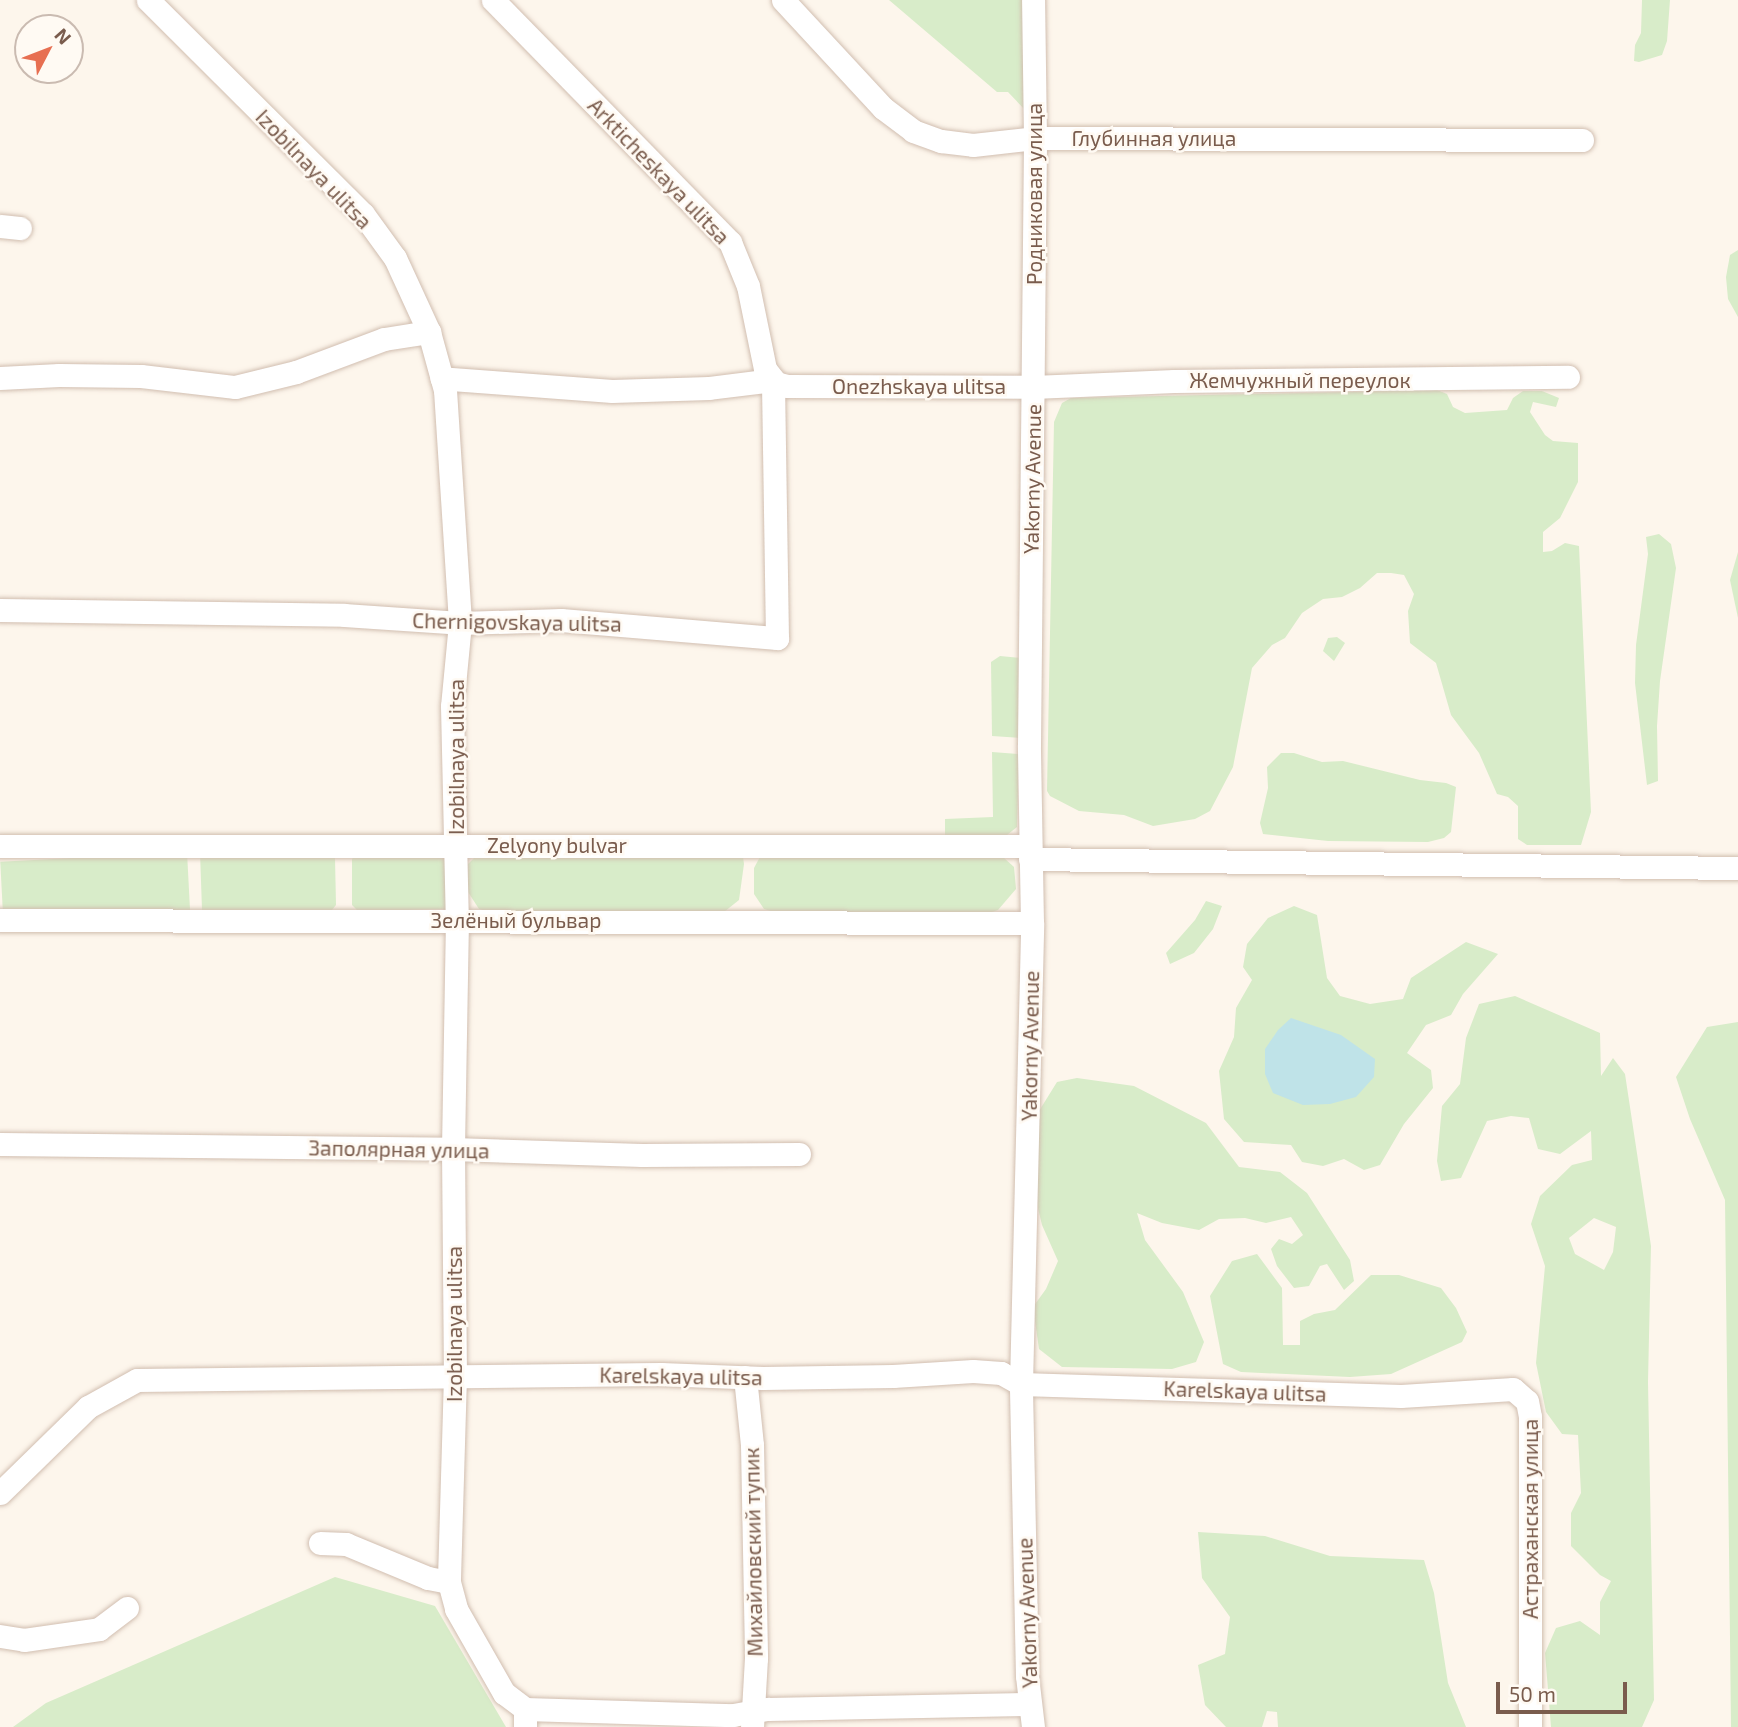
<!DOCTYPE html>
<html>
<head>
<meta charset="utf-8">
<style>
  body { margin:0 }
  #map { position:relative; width:1738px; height:1727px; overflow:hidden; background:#fdf6ec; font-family:"Exo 2",sans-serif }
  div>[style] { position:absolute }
  .green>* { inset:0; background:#d8ecc9; transform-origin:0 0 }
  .water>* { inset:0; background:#bfe3e8 }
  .roads { filter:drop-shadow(0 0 2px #d1beb0) drop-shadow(0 0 2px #d1beb0) }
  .minor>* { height:23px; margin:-11.5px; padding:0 11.5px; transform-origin:11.5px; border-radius:11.5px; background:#fff }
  span { translate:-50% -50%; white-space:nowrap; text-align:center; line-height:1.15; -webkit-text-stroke:5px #fffaf3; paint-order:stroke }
  .street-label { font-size:21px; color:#7a5c4d }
  .north { position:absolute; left:14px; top:14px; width:70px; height:70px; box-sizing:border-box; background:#fffaf3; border:2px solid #cabbb1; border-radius:50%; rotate:48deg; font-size:19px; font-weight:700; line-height:28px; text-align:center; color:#7a5c4d }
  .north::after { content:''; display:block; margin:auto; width:24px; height:32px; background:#e76f51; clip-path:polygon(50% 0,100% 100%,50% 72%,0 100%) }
  .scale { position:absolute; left:1496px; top:1682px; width:131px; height:32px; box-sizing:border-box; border:4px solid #7a5c4d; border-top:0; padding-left:9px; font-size:21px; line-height:24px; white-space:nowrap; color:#7a5c4d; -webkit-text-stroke:5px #fffaf3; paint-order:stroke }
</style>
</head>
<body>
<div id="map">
  <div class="green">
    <i style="clip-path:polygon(889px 0,1025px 0,1026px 111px,1008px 92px,997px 92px)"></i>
    <i style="clip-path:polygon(1642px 0,1670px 0,1667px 41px,1662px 55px,1639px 62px,1634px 61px,1635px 45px,1641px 33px)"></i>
    <i style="clip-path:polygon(1738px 250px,1738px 317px,1728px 299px,1726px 277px,1730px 255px)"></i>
    <i style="clip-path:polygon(1437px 390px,1447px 394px,1453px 407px,1465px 413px,1507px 410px,1513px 398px,1523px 391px,1542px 391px,1559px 398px,1556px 407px,1533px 402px,1530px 412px,1545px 435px,1553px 441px,1578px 443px,1578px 482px,1560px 518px,1543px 532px,1543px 552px,1552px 551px,1565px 543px,1579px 546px,1591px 812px,1581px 845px,1527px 845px,1518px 839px,1518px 806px,1508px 797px,1497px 794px,1479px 753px,1451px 715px,1436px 663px,1410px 643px,1408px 611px,1414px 594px,1404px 575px,1391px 573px,1377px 573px,1360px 588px,1342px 597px,1323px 599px,1302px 613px,1285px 638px,1272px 645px,1252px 668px,1233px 767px,1210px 811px,1195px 819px,1153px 826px,1124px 815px,1079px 811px,1050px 796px,1047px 791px,1054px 422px,1062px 403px,1071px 398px)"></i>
    <i style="clip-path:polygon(1659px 534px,1671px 544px,1676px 568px,1660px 681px,1657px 726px,1658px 781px,1647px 785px,1635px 683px,1636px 645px,1648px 554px,1646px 537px)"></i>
    <i style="clip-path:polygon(1738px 552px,1738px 618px,1730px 580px)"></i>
    <i style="clip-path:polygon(1337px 637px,1345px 643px,1334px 661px,1323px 651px,1328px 638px)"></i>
    <i style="clip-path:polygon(1000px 656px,1022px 658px,1021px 738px,992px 736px,991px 662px)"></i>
    <i style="clip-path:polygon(992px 752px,1019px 754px,1017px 827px,1007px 835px,945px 839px,945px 819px,993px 817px)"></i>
    <i style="clip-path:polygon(1281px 753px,1294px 753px,1322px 762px,1343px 761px,1420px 780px,1446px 783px,1456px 787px,1451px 832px,1444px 838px,1428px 842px,1328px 841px,1263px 834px,1260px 823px,1268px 788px,1267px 767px)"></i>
    <i style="clip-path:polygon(449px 851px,450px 909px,358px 911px,352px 905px,352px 859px,359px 852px)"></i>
    <i style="left:187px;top:852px;width:59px;height:187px;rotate:87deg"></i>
    <i style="clip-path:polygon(200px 852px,331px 854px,335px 858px,336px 905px,332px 910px,202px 910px)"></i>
    <i style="clip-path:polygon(477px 855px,743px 857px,744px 864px,739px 900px,724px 912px,486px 911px,479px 909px,468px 892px,468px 864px)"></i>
    <i style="clip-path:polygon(761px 855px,1003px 857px,1014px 867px,1016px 889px,998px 910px,989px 913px,774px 912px,764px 909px,754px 894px,754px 868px)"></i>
    <i style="clip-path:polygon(1206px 901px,1222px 906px,1213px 929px,1194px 953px,1170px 964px,1166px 953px,1195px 920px)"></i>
    <i style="clip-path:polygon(1294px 906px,1317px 915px,1327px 978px,1340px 996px,1370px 1004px,1403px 999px,1411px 978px,1466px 942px,1498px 954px,1463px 994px,1451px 1015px,1426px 1025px,1407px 1053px,1431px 1070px,1433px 1088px,1404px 1124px,1380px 1165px,1364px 1170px,1344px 1159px,1323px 1166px,1302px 1162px,1291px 1145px,1244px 1142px,1224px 1119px,1219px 1071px,1234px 1037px,1236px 1008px,1252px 980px,1243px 967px,1247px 944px,1268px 918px)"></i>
    <i style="clip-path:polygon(evenodd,1515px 996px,1600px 1033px,1601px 1076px,1613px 1058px,1625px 1074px,1651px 1246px,1648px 1382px,1654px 1700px,1642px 1727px,1551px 1727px,1545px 1653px,1556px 1628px,1580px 1621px,1600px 1635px,1600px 1602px,1611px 1581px,1600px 1575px,1571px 1546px,1571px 1513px,1581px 1493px,1578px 1435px,1562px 1434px,1546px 1412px,1536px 1363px,1545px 1266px,1531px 1224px,1540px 1196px,1572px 1165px,1592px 1160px,1591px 1131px,1560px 1154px,1538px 1149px,1529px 1118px,1511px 1116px,1487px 1121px,1461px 1178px,1441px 1181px,1437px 1161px,1442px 1106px,1460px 1084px,1466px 1038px,1479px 1004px,1515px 996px,1594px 1218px,1616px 1227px,1613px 1252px,1604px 1270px,1575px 1254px,1569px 1238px,1594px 1218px)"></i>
    <i style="clip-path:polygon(1738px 1022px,1738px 1727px,1731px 1727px,1725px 1200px,1690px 1119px,1676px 1077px,1707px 1027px)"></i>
    <i style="clip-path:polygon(1077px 1078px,1134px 1086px,1206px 1123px,1239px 1167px,1280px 1172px,1307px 1193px,1350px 1260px,1354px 1281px,1344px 1290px,1327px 1264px,1320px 1266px,1309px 1286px,1294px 1288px,1277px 1266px,1271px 1249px,1279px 1239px,1292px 1244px,1303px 1235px,1291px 1217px,1266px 1223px,1245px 1218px,1219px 1219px,1199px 1230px,1162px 1223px,1137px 1213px,1145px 1240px,1183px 1292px,1204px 1342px,1196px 1362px,1172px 1369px,1062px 1367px,1039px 1349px,1033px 1307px,1046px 1289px,1058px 1261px,1042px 1225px,1033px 1188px,1039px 1111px,1057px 1082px)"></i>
    <i style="clip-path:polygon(1257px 1254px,1282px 1288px,1283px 1345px,1300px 1345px,1300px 1321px,1314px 1314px,1335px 1310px,1371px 1275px,1399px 1275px,1441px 1288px,1456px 1308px,1467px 1332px,1462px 1342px,1391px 1374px,1350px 1377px,1241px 1372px,1223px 1364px,1210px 1296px,1232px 1261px)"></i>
    <i style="clip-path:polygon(1198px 1532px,1265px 1536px,1330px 1556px,1424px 1560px,1434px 1593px,1448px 1683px,1466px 1727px,1278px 1727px,1277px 1712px,1267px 1711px,1262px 1727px,1226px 1727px,1205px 1705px,1198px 1665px,1225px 1654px,1230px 1617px,1202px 1578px)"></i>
    <i style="clip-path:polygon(335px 1577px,435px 1606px,506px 1727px,13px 1727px,46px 1703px)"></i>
  </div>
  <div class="water">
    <i style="clip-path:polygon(1291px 1018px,1341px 1035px,1375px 1059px,1374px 1077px,1356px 1097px,1330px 1104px,1303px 1105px,1273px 1093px,1265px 1074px,1265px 1049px,1278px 1030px)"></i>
  </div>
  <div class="roads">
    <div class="minor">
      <i style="left:148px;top:0;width:303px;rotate:44.9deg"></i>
      <i style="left:363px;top:214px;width:54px;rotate:54deg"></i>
      <i style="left:395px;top:258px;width:81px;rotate:65.3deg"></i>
      <i style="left:429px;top:332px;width:60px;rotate:74.6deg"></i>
      <i style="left:445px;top:390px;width:233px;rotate:86.3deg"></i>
      <i style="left:460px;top:623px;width:83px;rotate:95.5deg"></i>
      <i style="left:452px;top:706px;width:213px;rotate:88.7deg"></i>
      <i style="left:457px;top:919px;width:230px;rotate:91deg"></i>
      <i style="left:453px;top:1149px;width:227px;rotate:89.5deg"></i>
      <i style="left:455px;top:1376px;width:206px;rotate:91.7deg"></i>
      <i style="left:493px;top:0;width:339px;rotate:45.6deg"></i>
      <i style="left:730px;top:242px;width:48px;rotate:67.8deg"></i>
      <i style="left:748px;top:286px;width:85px;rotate:78.4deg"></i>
      <i style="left:765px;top:369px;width:18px;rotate:52deg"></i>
      <i style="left:776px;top:383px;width:11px;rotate:15deg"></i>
      <i style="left:787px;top:386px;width:246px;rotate:0.2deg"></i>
      <i style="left:1033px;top:387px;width:141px;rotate:-2.4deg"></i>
      <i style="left:1174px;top:381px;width:394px;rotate:-0.6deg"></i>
      <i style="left:783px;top:0;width:147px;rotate:47.2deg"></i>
      <i style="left:883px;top:108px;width:38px;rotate:37deg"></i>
      <i style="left:913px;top:131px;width:30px;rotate:20deg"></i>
      <i style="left:941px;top:141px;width:32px;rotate:7deg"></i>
      <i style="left:973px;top:145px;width:62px;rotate:-6.4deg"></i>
      <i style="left:1035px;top:138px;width:547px;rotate:0.21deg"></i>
      <i style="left:0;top:226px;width:20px;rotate:6deg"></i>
      <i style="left:0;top:378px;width:59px;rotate:-2.9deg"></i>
      <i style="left:59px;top:375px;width:82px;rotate:0.7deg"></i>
      <i style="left:141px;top:376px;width:95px;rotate:6.7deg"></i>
      <i style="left:235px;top:387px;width:63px;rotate:-13.8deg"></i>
      <i style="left:296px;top:372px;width:94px;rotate:-20.6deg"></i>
      <i style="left:384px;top:339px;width:46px;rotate:-8.8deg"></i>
      <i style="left:0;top:610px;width:344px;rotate:0.8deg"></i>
      <i style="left:344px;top:615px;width:116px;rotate:3.9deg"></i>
      <i style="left:460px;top:623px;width:101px;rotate:-1.7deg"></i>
      <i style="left:561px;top:620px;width:217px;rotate:4.8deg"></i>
      <i style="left:777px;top:638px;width:258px;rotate:-90.9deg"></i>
      <i style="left:773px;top:380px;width:64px;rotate:172.9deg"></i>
      <i style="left:709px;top:388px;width:97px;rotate:178.2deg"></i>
      <i style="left:612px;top:391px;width:171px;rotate:-175.7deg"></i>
      <i style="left:0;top:846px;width:1030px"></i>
      <i style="left:1030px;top:859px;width:708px;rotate:0.73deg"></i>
      <i style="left:0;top:920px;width:1032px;rotate:0.17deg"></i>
      <i style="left:0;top:1144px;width:453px;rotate:0.6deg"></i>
      <i style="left:453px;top:1149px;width:189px;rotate:1.8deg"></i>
      <i style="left:642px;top:1155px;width:157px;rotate:-0.4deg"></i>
      <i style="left:745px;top:1377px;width:68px;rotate:84.1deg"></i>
      <i style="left:752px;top:1445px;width:213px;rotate:88.9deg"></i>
      <i style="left:756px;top:1658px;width:69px;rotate:93.3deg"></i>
      <i style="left:0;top:1493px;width:123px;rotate:-44.3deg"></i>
      <i style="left:88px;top:1407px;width:56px;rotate:-28.9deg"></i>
      <i style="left:137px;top:1380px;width:524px;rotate:-0.66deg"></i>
      <i style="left:661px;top:1374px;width:102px;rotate:2.2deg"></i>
      <i style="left:763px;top:1378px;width:130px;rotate:-0.9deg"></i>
      <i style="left:893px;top:1376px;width:80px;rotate:-3.6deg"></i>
      <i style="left:973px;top:1371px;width:28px;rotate:4deg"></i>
      <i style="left:1001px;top:1373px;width:23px;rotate:29deg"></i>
      <i style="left:1021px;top:1384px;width:380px;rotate:1.8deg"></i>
      <i style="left:1401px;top:1396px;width:112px;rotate:-3.6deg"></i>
      <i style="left:1513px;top:1389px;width:18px;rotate:41deg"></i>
      <i style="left:1527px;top:1401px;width:16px;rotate:79deg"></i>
      <i style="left:1530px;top:1417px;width:310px;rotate:90deg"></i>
      <i style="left:320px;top:1543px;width:26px;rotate:2deg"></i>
      <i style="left:346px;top:1544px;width:89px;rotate:22.5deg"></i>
      <i style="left:428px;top:1578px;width:21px;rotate:11deg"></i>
      <i style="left:449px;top:1582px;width:28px;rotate:75deg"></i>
      <i style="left:456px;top:1609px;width:97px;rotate:60.3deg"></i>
      <i style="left:504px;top:1693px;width:26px;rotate:37deg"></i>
      <i style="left:525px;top:1709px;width:18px;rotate:90deg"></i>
      <i style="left:0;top:1636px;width:24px;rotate:9deg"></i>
      <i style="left:24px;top:1640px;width:76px;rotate:-8.3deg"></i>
      <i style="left:99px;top:1629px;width:35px;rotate:-37deg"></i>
      <i style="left:525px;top:1709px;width:208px;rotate:1.7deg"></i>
      <i style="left:733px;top:1715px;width:36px;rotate:-10deg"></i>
      <i style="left:768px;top:1709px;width:261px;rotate:-1.1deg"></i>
      <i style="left:1033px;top:1727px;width:51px;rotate:-96.7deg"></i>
      <i style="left:1027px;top:1676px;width:292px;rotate:-91.2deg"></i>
      <i style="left:1021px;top:1384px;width:461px;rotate:-88.6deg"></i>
      <i style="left:1032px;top:923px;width:178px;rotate:-91deg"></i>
      <i style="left:1029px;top:745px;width:607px;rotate:-89.43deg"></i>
      <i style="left:1035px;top:138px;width:138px;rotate:-90.8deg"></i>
    </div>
  </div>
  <div class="street-label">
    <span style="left:1154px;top:138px">Глубинная улица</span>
    <span style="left:314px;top:169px;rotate:46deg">Izobilnaya ulitsa</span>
    <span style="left:659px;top:171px;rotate:46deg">Arkticheskaya ulitsa</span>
    <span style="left:1034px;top:194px;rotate:-90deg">Родниковая улица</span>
    <span style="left:1300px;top:380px">Жемчужный переулок</span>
    <span style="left:919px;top:386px">Onezhskaya ulitsa</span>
    <span style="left:1032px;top:479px;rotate:-89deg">Yakorny Avenue</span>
    <span style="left:517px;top:622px;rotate:1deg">Chernigovskaya ulitsa</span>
    <span style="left:456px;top:757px;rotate:-90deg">Izobilnaya ulitsa</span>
    <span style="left:557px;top:845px">Zelyony bulvar</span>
    <span style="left:516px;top:920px">Зелёный бульвар</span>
    <span style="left:1030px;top:1046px;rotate:-89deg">Yakorny Avenue</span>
    <span style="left:399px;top:1149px;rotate:1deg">Заполярная улица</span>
    <span style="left:454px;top:1324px;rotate:-90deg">Izobilnaya ulitsa</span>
    <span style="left:681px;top:1376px;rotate:1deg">Karelskaya ulitsa</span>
    <span style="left:1245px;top:1391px;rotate:2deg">Karelskaya ulitsa</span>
    <span style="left:1530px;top:1519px;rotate:-90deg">Астраханская улица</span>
    <span style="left:753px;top:1552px;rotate:-91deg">Михайловский тупик</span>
    <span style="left:1027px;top:1613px;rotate:-92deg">Yakorny Avenue</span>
  </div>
  <div class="north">N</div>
  <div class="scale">50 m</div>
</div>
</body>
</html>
